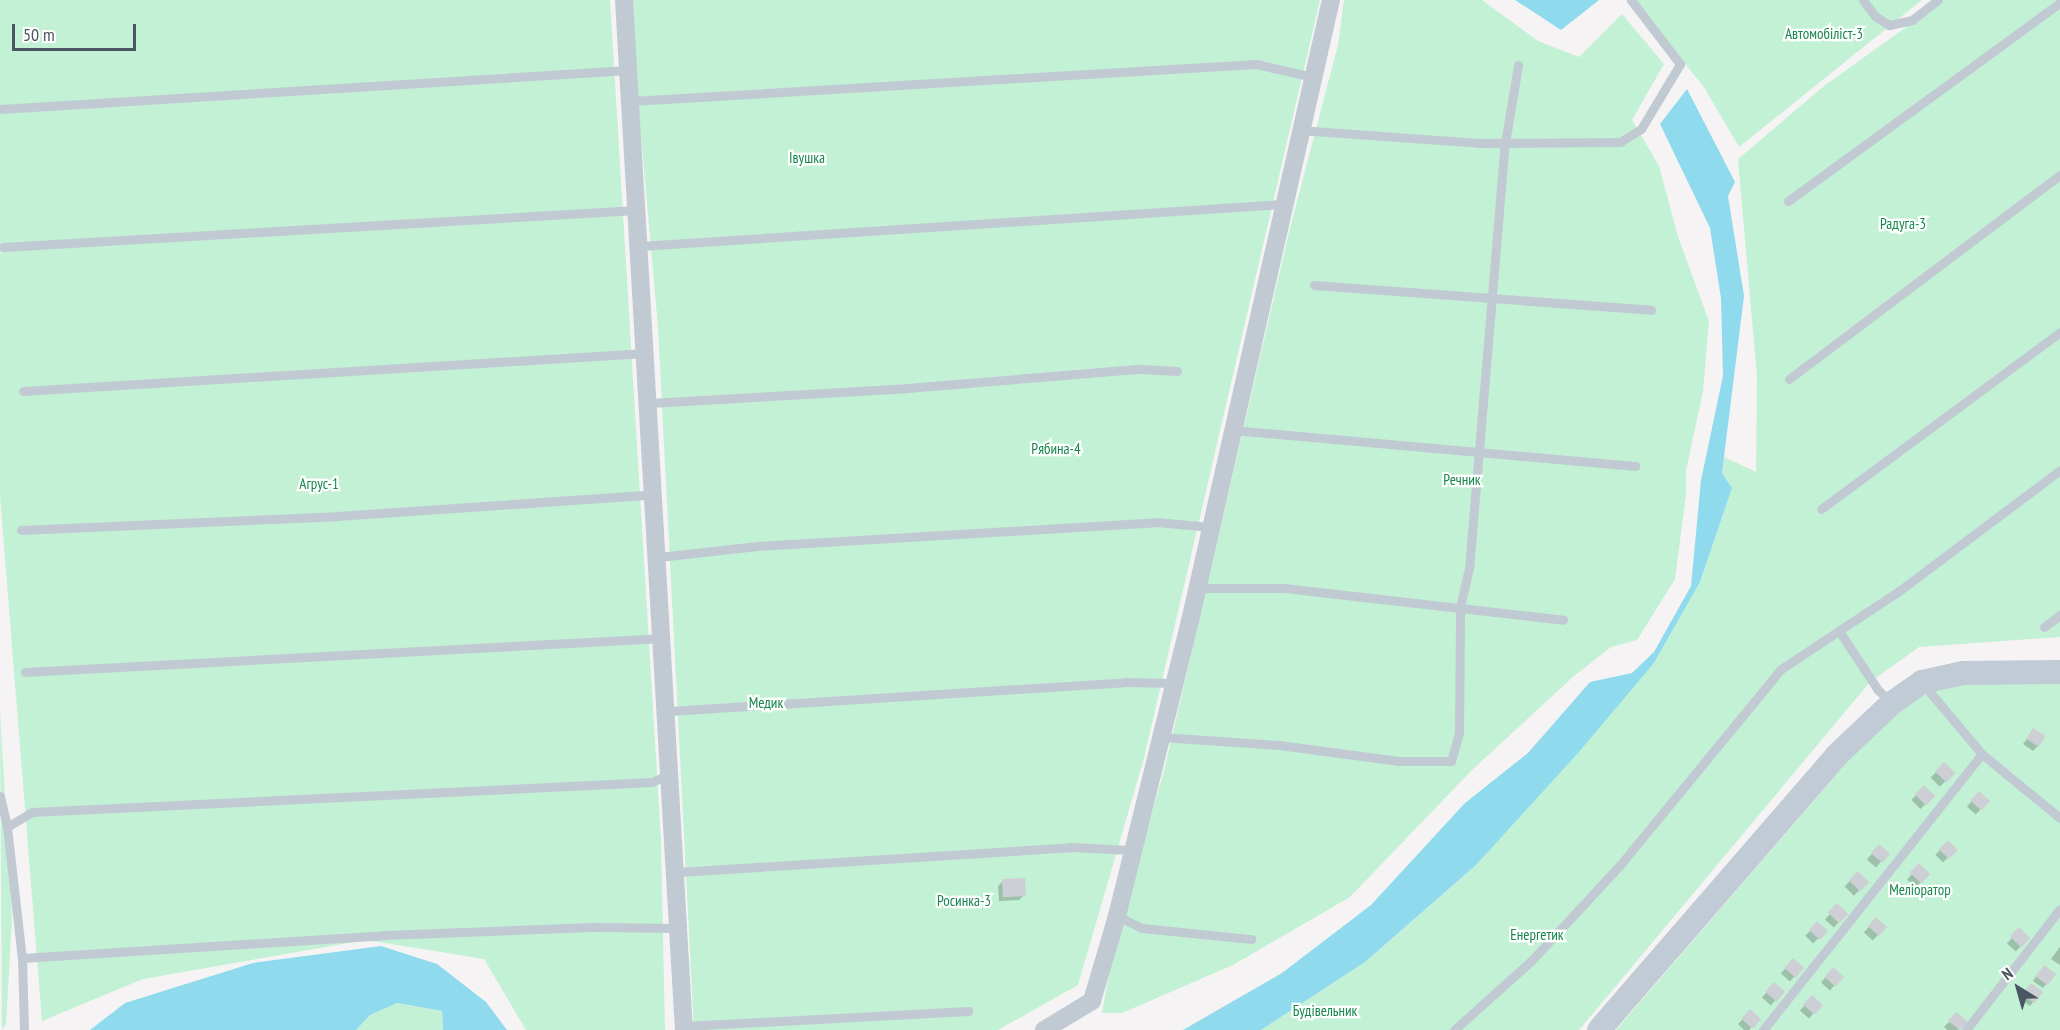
<!DOCTYPE html>
<html>
<head>
<meta charset="utf-8">
<style>
  body { margin:0 }
  #map { position:relative; width:2060px; height:1030px; overflow:hidden; background:#f5f3f3; font-family:"PT Sans Narrow",sans-serif }
  div>[style] { position:absolute }
  .green>* { inset:0; background:#c3f1d5 }
  .water>* { inset:0; background:#90daee }
  .shadow>* { inset:0; background:#0003; transform-origin:0 0 }
  .building>* { inset:0; background:#cdcfd5; transform-origin:0 0 }
  .lane>* { height:9px; margin:-4.5px; padding:0 4.5px; transform-origin:4.5px; border-radius:4.5px; background:#c1cad2 }
  .street>* { height:18px; margin:-9px; padding:0 9px; transform-origin:9px; border-radius:9px; background:#c1cad2 }
  .secondary>* { height:24px; margin:-12px; padding:0 12px; transform-origin:12px; border-radius:12px; background:#c1cbd6 }
  span { translate:-50% -50%; white-space:nowrap; text-align:center; line-height:1.15; -webkit-text-stroke:4.5px #fff; paint-order:stroke }
  .park-label { font-size:15px; color:#17864f }
  .north { position:absolute; left:1988px; top:958px; width:60px; height:60px; -webkit-text-stroke:4px #fff; paint-order:stroke; rotate:323deg; font-size:16px; font-weight:700; line-height:24px; text-align:center; color:#4a5661 }
  .north::after { content:''; display:block; margin:auto; width:21px; height:27px; background:#4a5661; clip-path:polygon(50% 0,100% 100%,50% 72%,0 100%) }
  .scale { position:absolute; left:12px; top:24px; width:124px; height:27px; box-sizing:border-box; border:3px solid #4a5661; border-top:0; padding-left:8px; font-size:18px; line-height:21px; white-space:nowrap; color:#4a5661; -webkit-text-stroke:4px #fff; paint-order:stroke }
</style>
</head>
<body>
<div id="map">
  <div class="green">
    <i style="clip-path:polygon(0 0,610px 0,661px 840px,665px 1030px,526px 1030px,484px 959px,366px 940px,143px 979px,42px 1021px,0 496px)"></i>
    <i style="clip-path:polygon(629px 0,1320px 0,1144px 758px,1078px 985px,998px 1030px,694px 1030px,658px 327px)"></i>
    <i style="clip-path:polygon(1344px 0,1482px 0,1538px 41px,1579px 57px,1622px 14px,1664px 64px,1632px 120px,1659px 166px,1678px 237px,1709px 321px,1703px 391px,1686px 471px,1686px 495px,1675px 579px,1637px 640px,1611px 647px,1574px 676px,1471px 771px,1350px 897px,1233px 965px,1122px 1013px,1102px 1013px,1116px 936px,1164px 771px,1289px 232px,1338px 45px)"></i>
    <i style="clip-path:polygon(1633px 0,1922px 0,1739px 147px,1704px 87px)"></i>
    <i style="clip-path:polygon(1944px 0,2060px 0,2060px 637px,1919px 647px,1870px 682px,1579px 1030px,1261px 1030px,1365px 962px,1476px 865px,1654px 663px,1700px 582px,1732px 488px,1722px 473px,1724px 457px,1756px 472px,1757px 377px,1738px 159px,1824px 86px)"></i>
    <i style="clip-path:polygon(2060px 669px,2060px 1030px,1616px 1030px,1898px 703px,1951px 671px)"></i>
    <i style="clip-path:polygon(0 710px,12px 919px,6px 1024px,2px 1030px)"></i>
    <i style="clip-path:polygon(396px 1003px,442px 1011px,443px 1030px,356px 1030px,370px 1015px)"></i>
  </div>
  <div class="water">
    <i style="clip-path:polygon(1515px 0,1599px 0,1561px 30px)"></i>
    <i style="clip-path:polygon(1687px 89px,1735px 182px,1728px 196px,1744px 296px,1722px 473px,1732px 488px,1700px 582px,1654px 663px,1578px 753px,1476px 865px,1365px 962px,1261px 1030px,1183px 1030px,1282px 973px,1371px 905px,1465px 803px,1528px 753px,1590px 682px,1632px 673px,1654px 652px,1691px 586px,1701px 480px,1723px 376px,1721px 298px,1710px 228px,1660px 124px)"></i>
    <i style="clip-path:polygon(381px 946px,437px 964px,486px 1002px,507px 1030px,443px 1030px,442px 1011px,397px 1003px,370px 1015px,356px 1030px,90px 1030px,125px 1003px,253px 963px)"></i>
  </div>
  <div class="shadow">
    <i style="clip-path:polygon(2034px 730px,2038px 746px,2033px 751px,2023px 744px)"></i>
    <i style="left:1944px;top:764px;width:13px;height:19px;rotate:45deg"></i>
    <i style="left:1924px;top:787px;width:13px;height:18px;rotate:45deg"></i>
    <i style="left:1979px;top:793px;width:12px;height:18px;rotate:42deg"></i>
    <i style="left:1948px;top:842px;width:11px;height:18px;rotate:45deg"></i>
    <i style="left:1879px;top:846px;width:12px;height:18px;rotate:42deg"></i>
    <i style="left:1919px;top:866px;width:12px;height:18px;rotate:42deg"></i>
    <i style="left:1858px;top:873px;width:13px;height:19px;rotate:45deg"></i>
    <i style="clip-path:polygon(1003px 881px,1024px 895px,1019px 900px,999px 901px,998px 886px)"></i>
    <i style="left:1837px;top:906px;width:12px;height:18px;rotate:42deg"></i>
    <i style="left:1876px;top:919px;width:12px;height:18px;rotate:42deg"></i>
    <i style="left:1818px;top:923px;width:11px;height:18px;rotate:45deg"></i>
    <i style="left:2019px;top:930px;width:12px;height:18px;rotate:42deg"></i>
    <i style="clip-path:polygon(2060px 947px,2060px 965px,2051px 959px)"></i>
    <i style="left:1793px;top:960px;width:12px;height:18px;rotate:42deg"></i>
    <i style="left:1833px;top:969px;width:12px;height:18px;rotate:42deg"></i>
    <i style="clip-path:polygon(2039px 972px,2054px 974px,2043px 988px,2033px 981px)"></i>
    <i style="left:1774px;top:984px;width:12px;height:18px;rotate:42deg"></i>
    <i style="clip-path:polygon(2026px 990px,2041px 992px,2030px 1006px,2020px 999px)"></i>
    <i style="left:1812px;top:997px;width:12px;height:18px;rotate:42deg"></i>
    <i style="clip-path:polygon(1750px 1011px,1759px 1019px,1749px 1030px,1744px 1030px,1738px 1024px)"></i>
    <i style="clip-path:polygon(1957px 1014px,1965px 1022px,1958px 1030px,1947px 1030px,1944px 1027px)"></i>
  </div>
  <div class="building">
    <i style="left:2033px;top:728px;width:15px;height:13px;rotate:32deg"></i>
    <i style="left:1944px;top:762px;width:16px;height:13px;rotate:45deg"></i>
    <i style="left:1924px;top:785px;width:16px;height:13px;rotate:45deg"></i>
    <i style="left:1979px;top:791px;width:15px;height:13px;rotate:42deg"></i>
    <i style="left:1948px;top:840px;width:14px;height:13px;rotate:45deg"></i>
    <i style="left:1879px;top:844px;width:15px;height:12px;rotate:42deg"></i>
    <i style="left:1919px;top:863px;width:16px;height:13px;rotate:45deg"></i>
    <i style="left:1858px;top:871px;width:16px;height:13px;rotate:45deg"></i>
    <i style="left:1025px;top:878px;width:18px;height:23px;rotate:87deg"></i>
    <i style="left:1837px;top:903px;width:16px;height:13px;rotate:45deg"></i>
    <i style="left:1876px;top:917px;width:15px;height:12px;rotate:42deg"></i>
    <i style="left:1817px;top:921px;width:15px;height:12px;rotate:42deg"></i>
    <i style="left:2019px;top:927px;width:16px;height:13px;rotate:45deg"></i>
    <i style="left:1793px;top:958px;width:15px;height:13px;rotate:42deg"></i>
    <i style="left:2044px;top:965px;width:15px;height:14px;rotate:37deg"></i>
    <i style="left:1833px;top:967px;width:15px;height:13px;rotate:42deg"></i>
    <i style="left:1774px;top:982px;width:15px;height:13px;rotate:42deg"></i>
    <i style="left:2031px;top:983px;width:15px;height:14px;rotate:37deg"></i>
    <i style="left:1812px;top:995px;width:15px;height:13px;rotate:42deg"></i>
    <i style="left:1750px;top:1009px;width:15px;height:13px;rotate:42deg"></i>
    <i style="clip-path:polygon(1956px 1012px,1968px 1022px,1960px 1030px,1948px 1021px)"></i>
  </div>
  <div class="lane">
    <i style="left:1863px;top:0;width:20px;rotate:53deg"></i>
    <i style="left:1875px;top:16px;width:17px;rotate:33deg"></i>
    <i style="left:1889px;top:25px;width:24px;rotate:-12deg"></i>
    <i style="left:1912px;top:20px;width:33px;rotate:-38deg"></i>
    <i style="left:631px;top:101px;width:626px;rotate:-3.39deg"></i>
    <i style="left:1256px;top:64px;width:58px;rotate:12.8deg"></i>
    <i style="left:0;top:109px;width:630px;rotate:-3.55deg"></i>
    <i style="left:1299px;top:130px;width:180px;rotate:4.1deg"></i>
    <i style="left:1479px;top:143px;width:141px;rotate:-0.4deg"></i>
    <i style="left:1620px;top:142px;width:25px;rotate:-32deg"></i>
    <i style="left:1641px;top:129px;width:76px;rotate:-59deg"></i>
    <i style="left:1680px;top:64px;width:81px;rotate:-127.4deg"></i>
    <i style="left:1788px;top:201px;width:336px;rotate:-36.1deg"></i>
    <i style="left:640px;top:246px;width:643px;rotate:-3.74deg"></i>
    <i style="left:3px;top:247px;width:635px;rotate:-3.34deg"></i>
    <i style="left:1314px;top:285px;width:338px;rotate:4.2deg"></i>
    <i style="left:1789px;top:379px;width:339px;rotate:-37deg"></i>
    <i style="left:23px;top:391px;width:624px;rotate:-3.49deg"></i>
    <i style="left:650px;top:403px;width:257px;rotate:-3.3deg"></i>
    <i style="left:907px;top:388px;width:234px;rotate:-4.7deg"></i>
    <i style="left:1140px;top:369px;width:37px;rotate:3deg"></i>
    <i style="left:1232px;top:430px;width:405px;rotate:5.1deg"></i>
    <i style="left:1821px;top:509px;width:297px;rotate:-36.5deg"></i>
    <i style="left:21px;top:530px;width:316px;rotate:-2.5deg"></i>
    <i style="left:337px;top:516px;width:320px;rotate:-3.9deg"></i>
    <i style="left:659px;top:557px;width:99px;rotate:-6.4deg"></i>
    <i style="left:757px;top:546px;width:400px;rotate:-3.4deg"></i>
    <i style="left:1156px;top:522px;width:55px;rotate:5.2deg"></i>
    <i style="left:1197px;top:588px;width:87px"></i>
    <i style="left:1284px;top:588px;width:281px;rotate:6.5deg"></i>
    <i style="left:2044px;top:627px;width:20px;rotate:-37deg"></i>
    <i style="left:1839px;top:631px;width:71px;rotate:56.5deg"></i>
    <i style="left:1878px;top:690px;width:19px;rotate:43deg"></i>
    <i style="left:25px;top:672px;width:640px;rotate:-3.05deg"></i>
    <i style="left:1923px;top:684px;width:92px;rotate:49.9deg"></i>
    <i style="left:1982px;top:754px;width:101px;rotate:39.4deg"></i>
    <i style="left:669px;top:711px;width:456px;rotate:-3.6deg"></i>
    <i style="left:1124px;top:682px;width:51px;rotate:1.1deg"></i>
    <i style="left:1161px;top:737px;width:118px;rotate:3.9deg"></i>
    <i style="left:1279px;top:745px;width:121px;rotate:7.6deg"></i>
    <i style="left:1399px;top:761px;width:52px"></i>
    <i style="left:1451px;top:761px;width:29px;rotate:-74deg"></i>
    <i style="left:1459px;top:733px;width:126px;rotate:-89.5deg"></i>
    <i style="left:1460px;top:607px;width:39px;rotate:-77deg"></i>
    <i style="left:1469px;top:569px;width:421px;rotate:-85.2deg"></i>
    <i style="left:1504px;top:149px;width:85px;rotate:-80.5deg"></i>
    <i style="left:0;top:796px;width:32px;rotate:77deg"></i>
    <i style="left:7px;top:827px;width:132px;rotate:83.5deg"></i>
    <i style="left:22px;top:958px;width:72px;rotate:88.4deg"></i>
    <i style="left:7px;top:827px;width:29px;rotate:-31deg"></i>
    <i style="left:32px;top:812px;width:621px;rotate:-2.77deg"></i>
    <i style="left:652px;top:782px;width:20px;rotate:-24deg"></i>
    <i style="left:678px;top:872px;width:393px;rotate:-3.6deg"></i>
    <i style="left:1070px;top:847px;width:61px;rotate:2.8deg"></i>
    <i style="left:1117px;top:916px;width:28px;rotate:26deg"></i>
    <i style="left:1142px;top:928px;width:110px;rotate:5.8deg"></i>
    <i style="left:22px;top:958px;width:363px;rotate:-3.6deg"></i>
    <i style="left:384px;top:935px;width:213px;rotate:-2.2deg"></i>
    <i style="left:597px;top:927px;width:82px;rotate:0.7deg"></i>
    <i style="left:684px;top:1026px;width:285px;rotate:-3deg"></i>
    <i style="left:1454px;top:1030px;width:105px;rotate:-41.9deg"></i>
    <i style="left:1532px;top:960px;width:129px;rotate:-47.2deg"></i>
    <i style="left:1620px;top:865px;width:254px;rotate:-50.6deg"></i>
    <i style="left:1781px;top:669px;width:141px;rotate:-33.5deg"></i>
    <i style="left:1899px;top:591px;width:201px;rotate:-36.9deg"></i>
    <i style="left:1763px;top:1030px;width:352px;rotate:-51.6deg"></i>
    <i style="left:1966px;top:1030px;width:153px;rotate:-52.2deg"></i>
  </div>
  <div class="street">
    <i style="left:624px;top:0;width:1032px;rotate:86.67deg"></i>
    <i style="left:1044px;top:1030px;width:56px;rotate:-31.1deg"></i>
    <i style="left:1092px;top:1001px;width:89px;rotate:-73.6deg"></i>
    <i style="left:1117px;top:916px;width:304px;rotate:-76.1deg"></i>
    <i style="left:1190px;top:621px;width:637px;rotate:-77.21deg"></i>
  </div>
  <div class="secondary">
    <i style="left:1599px;top:1030px;width:364px;rotate:-49.1deg"></i>
    <i style="left:1837px;top:755px;width:76px;rotate:-43.4deg"></i>
    <i style="left:1892px;top:703px;width:37px;rotate:-35deg"></i>
    <i style="left:1922px;top:682px;width:42px;rotate:-12.4deg"></i>
    <i style="left:1963px;top:673px;width:97px;rotate:-0.6deg"></i>
  </div>
  <div class="park-label">
    <span style="left:1824px;top:34px">Автомобіліст-3</span>
    <span style="left:807px;top:158px">Івушка</span>
    <span style="left:1903px;top:224px">Радуга-3</span>
    <span style="left:1056px;top:449px">Рябина-4</span>
    <span style="left:1462px;top:480px">Речник</span>
    <span style="left:319px;top:484px">Агрус-1</span>
    <span style="left:766px;top:703px">Медик</span>
    <span style="left:1920px;top:890px">Меліоратор</span>
    <span style="left:964px;top:901px">Росинка-3</span>
    <span style="left:1537px;top:935px">Енергетик</span>
    <span style="left:1325px;top:1011px">Будівельник</span>
  </div>
  <div class="north">N</div>
  <div class="scale">50 m</div>
</div>
</body>
</html>
